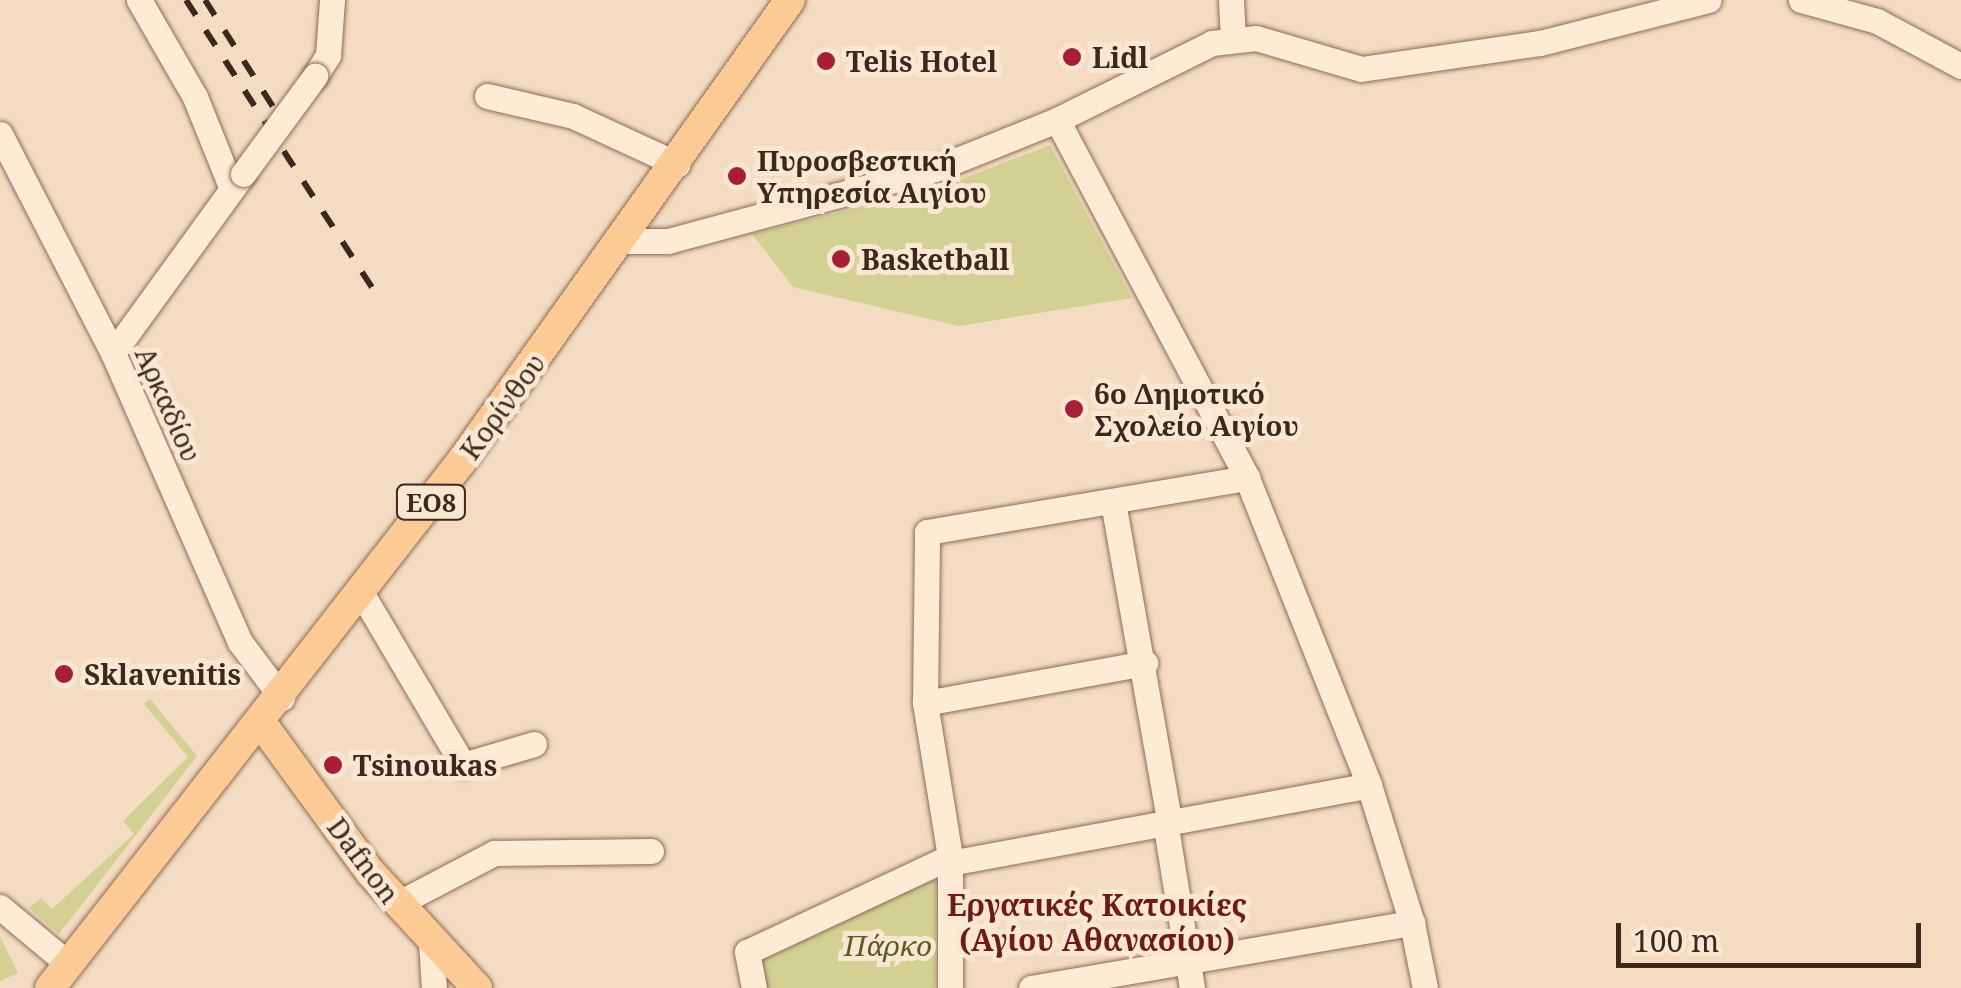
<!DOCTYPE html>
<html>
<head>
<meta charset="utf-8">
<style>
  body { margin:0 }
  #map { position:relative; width:1961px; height:988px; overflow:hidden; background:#f3dcc1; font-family:"Noto Serif",serif }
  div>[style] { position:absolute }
  .green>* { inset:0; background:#d3d094 }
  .roads { filter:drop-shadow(0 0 2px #906b56) drop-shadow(0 0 2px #906b56) }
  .minor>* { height:25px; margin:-12.5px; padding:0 12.5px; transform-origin:12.5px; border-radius:12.5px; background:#fdebd6 }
  .major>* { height:30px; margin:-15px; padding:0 15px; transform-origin:15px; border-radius:15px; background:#fbca95 }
  .rail>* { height:6px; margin-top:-3px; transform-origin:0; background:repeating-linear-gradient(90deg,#3e271c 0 18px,transparent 0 36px) }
  .bridges { filter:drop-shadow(0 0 2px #906b56) drop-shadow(0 0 2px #906b56) }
  .minor-bridge>* { height:25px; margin:-12.5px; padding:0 12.5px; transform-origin:12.5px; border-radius:12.5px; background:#fdebd6 }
  .dots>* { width:28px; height:28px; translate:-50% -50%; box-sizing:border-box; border:5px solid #fae7d2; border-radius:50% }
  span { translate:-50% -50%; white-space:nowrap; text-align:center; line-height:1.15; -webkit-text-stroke:10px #fae7d2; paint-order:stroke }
  .shield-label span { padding:2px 8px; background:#fae7d2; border:2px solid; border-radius:8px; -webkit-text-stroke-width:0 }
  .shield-label { font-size:25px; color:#3e271c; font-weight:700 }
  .poi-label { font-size:28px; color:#3e271c; font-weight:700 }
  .left { translate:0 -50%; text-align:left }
  .street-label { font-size:28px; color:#3e271c }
  .park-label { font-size:28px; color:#585d20; font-style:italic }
  .neighbourhood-label { font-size:30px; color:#701916; font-weight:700 }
  .scale { position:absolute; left:1616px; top:923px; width:305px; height:45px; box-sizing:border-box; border:5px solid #3e271c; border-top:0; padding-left:12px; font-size:30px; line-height:35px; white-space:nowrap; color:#3e271c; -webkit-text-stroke:8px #fae7d2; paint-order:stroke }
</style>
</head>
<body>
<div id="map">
  <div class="green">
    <i style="clip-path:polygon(1050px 145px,1132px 298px,959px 326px,793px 287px,752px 234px,941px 187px)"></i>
    <i style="clip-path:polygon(150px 699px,197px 756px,59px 934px,29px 908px,41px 898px,52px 909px,134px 834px,123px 821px,188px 757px,144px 704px)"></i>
    <i style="clip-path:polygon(936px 876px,935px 988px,764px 988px,757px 955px)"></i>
    <i style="clip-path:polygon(0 936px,18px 973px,0 981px)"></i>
  </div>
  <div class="roads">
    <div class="minor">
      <i style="left:139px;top:0;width:112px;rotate:60deg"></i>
      <i style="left:195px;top:97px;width:99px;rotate:68.1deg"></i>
      <i style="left:1231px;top:0;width:40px;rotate:87.1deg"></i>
      <i style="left:1801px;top:0;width:79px;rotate:15.4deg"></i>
      <i style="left:1877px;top:21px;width:95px;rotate:28.2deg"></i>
      <i style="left:315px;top:76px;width:25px;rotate:-58deg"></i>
      <i style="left:328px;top:55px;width:55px;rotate:-85.8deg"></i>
      <i style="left:487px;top:96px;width:88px;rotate:13.1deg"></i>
      <i style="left:573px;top:116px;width:115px;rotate:24.8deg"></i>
      <i style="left:1057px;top:120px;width:405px;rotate:62deg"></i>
      <i style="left:1247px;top:478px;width:330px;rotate:68.3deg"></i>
      <i style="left:1369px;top:785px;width:145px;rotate:72.7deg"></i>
      <i style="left:1412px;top:923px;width:66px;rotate:78.7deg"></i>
      <i style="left:0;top:134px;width:246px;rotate:62.7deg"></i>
      <i style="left:113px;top:353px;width:316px;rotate:66.3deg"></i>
      <i style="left:240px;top:642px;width:70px;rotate:53.1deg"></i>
      <i style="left:620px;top:241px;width:48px"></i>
      <i style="left:668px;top:241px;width:277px;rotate:-15.1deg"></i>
      <i style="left:935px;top:169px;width:131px;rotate:-21.9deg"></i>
      <i style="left:1057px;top:120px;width:173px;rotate:-26.4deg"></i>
      <i style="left:1212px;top:43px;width:44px;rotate:-6.5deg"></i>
      <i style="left:1256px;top:38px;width:109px;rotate:16.4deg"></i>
      <i style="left:1361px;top:69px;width:181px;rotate:-8.3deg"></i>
      <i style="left:1540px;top:43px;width:174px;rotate:-14.3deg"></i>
      <i style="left:113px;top:353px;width:221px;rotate:-54deg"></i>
      <i style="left:1113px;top:502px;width:323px;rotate:80deg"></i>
      <i style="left:362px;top:594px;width:199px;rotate:59.4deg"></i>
      <i style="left:463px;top:765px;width:74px;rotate:-16.5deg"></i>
      <i style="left:925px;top:703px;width:224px;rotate:-10.3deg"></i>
      <i style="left:1165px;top:821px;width:169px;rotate:80.8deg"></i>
      <i style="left:950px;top:863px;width:426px;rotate:-10.5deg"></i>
      <i style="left:397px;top:904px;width:110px;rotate:-27.7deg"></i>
      <i style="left:494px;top:853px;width:157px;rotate:-0.7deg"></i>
      <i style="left:0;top:907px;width:86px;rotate:39.8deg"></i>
      <i style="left:431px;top:942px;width:46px;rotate:86.3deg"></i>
      <i style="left:754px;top:988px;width:37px;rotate:-101deg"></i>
      <i style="left:747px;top:952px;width:224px;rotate:-25.1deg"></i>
      <i style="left:950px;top:988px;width:131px;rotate:-90deg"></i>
      <i style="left:950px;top:857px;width:156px;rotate:-99.2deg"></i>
      <i style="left:925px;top:703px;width:171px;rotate:-89.3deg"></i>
      <i style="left:927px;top:532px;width:325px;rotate:-9.6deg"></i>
      <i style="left:1031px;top:988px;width:387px;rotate:-9.7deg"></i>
    </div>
    <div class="major">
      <i style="left:262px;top:724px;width:183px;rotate:53.9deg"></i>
      <i style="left:370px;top:872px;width:158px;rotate:47.3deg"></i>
      <i style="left:50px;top:988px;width:668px;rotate:-52deg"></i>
      <i style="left:461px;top:462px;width:567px;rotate:-54.54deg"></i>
    </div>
  </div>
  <div class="rail">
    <i style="left:186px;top:0;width:348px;rotate:57.1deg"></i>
    <i style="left:205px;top:0;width:138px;rotate:57.5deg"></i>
  </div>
  <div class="bridges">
    <div class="minor-bridge">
      <i style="left:243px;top:174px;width:122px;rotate:-53.7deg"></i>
    </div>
  </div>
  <div class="dots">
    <i style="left:1072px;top:57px;background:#a71e36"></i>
    <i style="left:826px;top:61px;background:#a71e36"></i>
    <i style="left:737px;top:176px;background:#a71e36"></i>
    <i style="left:841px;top:259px;background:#a71e36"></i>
    <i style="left:1074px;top:409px;background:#a71e36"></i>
    <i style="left:64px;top:674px;background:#a71e36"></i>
    <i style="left:333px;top:765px;background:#a71e36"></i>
  </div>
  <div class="shield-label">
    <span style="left:431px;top:502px">ΕΟ8</span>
  </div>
  <div class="poi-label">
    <span class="left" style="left:1092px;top:57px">Lidl</span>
    <span class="left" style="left:846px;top:61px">Telis Hotel</span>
    <span class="left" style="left:757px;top:176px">Πυροσβεστική<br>Υπηρεσία Αιγίου</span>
    <span class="left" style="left:861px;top:259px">Basketball</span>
    <span class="left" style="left:1094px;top:409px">6ο Δημοτικό<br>Σχολείο Αιγίου</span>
    <span class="left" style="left:84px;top:674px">Sklavenitis</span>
    <span class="left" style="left:353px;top:765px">Tsinoukas</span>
  </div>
  <div class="street-label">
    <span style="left:169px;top:404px;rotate:66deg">Αρκαδίου</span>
    <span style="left:502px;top:406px;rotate:-54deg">Κορίνθου</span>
    <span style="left:364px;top:860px;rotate:53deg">Dafnon</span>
  </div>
  <div class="park-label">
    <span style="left:888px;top:945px">Πάρκο</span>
  </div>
  <div class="neighbourhood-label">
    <span style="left:1097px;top:922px">Εργατικές Κατοικίες<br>(Αγίου Αθανασίου)</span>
  </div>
  <div class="scale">100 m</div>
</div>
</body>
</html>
